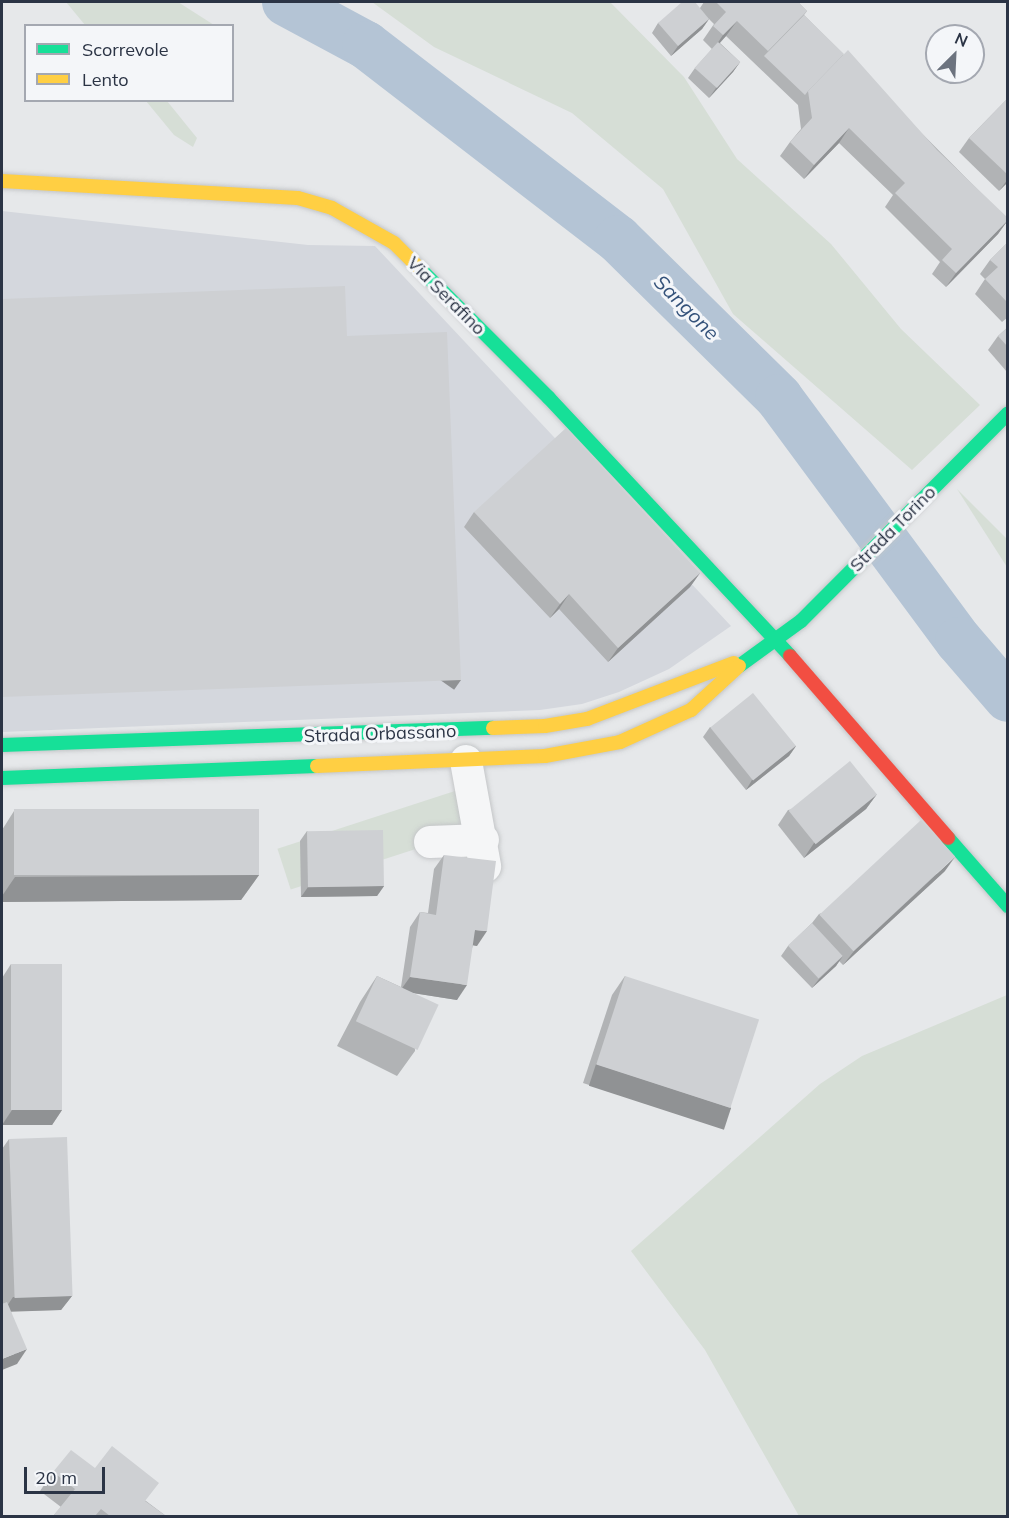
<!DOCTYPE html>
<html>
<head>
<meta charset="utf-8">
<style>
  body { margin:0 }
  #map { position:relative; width:1009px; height:1518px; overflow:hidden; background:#e6e8ea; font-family:Mulish,sans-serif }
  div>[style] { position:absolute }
  .built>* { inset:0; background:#d4d7dd }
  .green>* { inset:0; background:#d6ded6; transform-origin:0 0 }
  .river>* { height:48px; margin:-24px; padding:0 24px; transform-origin:24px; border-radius:24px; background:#b4c4d5 }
  .roads { filter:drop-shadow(0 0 2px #c4c6c8) drop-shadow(0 0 2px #c4c6c8) }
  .street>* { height:32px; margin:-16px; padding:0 16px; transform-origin:16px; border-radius:16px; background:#f5f6f7 }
  .fast>* { height:14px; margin:-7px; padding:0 7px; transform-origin:7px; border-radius:7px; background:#16e098 }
  .slow>* { height:14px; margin:-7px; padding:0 7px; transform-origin:7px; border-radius:7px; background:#ffcf43 }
  .jam>* { height:14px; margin:-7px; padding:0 7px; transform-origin:7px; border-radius:7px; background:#f24e42 }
  .wall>* { inset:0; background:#b1b3b5 }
  .shaded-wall>* { inset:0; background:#909294; transform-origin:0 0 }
  .building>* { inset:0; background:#ced0d3; transform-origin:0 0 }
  span { translate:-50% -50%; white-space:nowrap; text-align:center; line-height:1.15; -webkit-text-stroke:6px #f4f6f9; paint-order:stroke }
  .street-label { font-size:18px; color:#2b3445 }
  .water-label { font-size:20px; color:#34527a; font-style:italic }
  .frame { position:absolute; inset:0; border:3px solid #2b3445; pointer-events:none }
  .legend { position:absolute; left:24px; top:24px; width:210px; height:78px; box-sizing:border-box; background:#f4f6f9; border:2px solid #a4a8b1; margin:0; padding:8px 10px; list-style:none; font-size:18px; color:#2b3445 }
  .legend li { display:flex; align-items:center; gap:12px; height:30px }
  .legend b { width:30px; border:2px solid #a4a8b1 }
  .north { position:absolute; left:925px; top:24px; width:60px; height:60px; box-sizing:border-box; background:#f4f6f9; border:2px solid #a4a8b1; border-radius:50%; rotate:24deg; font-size:16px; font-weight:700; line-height:24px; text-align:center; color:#2b3445 }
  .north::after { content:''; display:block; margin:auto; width:21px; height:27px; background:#6c737f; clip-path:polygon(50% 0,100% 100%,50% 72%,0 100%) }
  .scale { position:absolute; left:24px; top:1467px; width:81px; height:27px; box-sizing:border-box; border:3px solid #2b3445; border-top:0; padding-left:8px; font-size:18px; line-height:21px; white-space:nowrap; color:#2b3445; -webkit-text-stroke:4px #f4f6f9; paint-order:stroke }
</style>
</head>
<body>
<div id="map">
  <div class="built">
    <i style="clip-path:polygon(2px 211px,308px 245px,375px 246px,731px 626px,669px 669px,619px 692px,582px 704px,540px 710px,2px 732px)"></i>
  </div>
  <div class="green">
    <i style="clip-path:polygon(66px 2px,178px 2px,214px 25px,85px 25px)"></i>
    <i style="clip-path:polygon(372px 2px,610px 2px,684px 77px,737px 159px,831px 244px,901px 329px,980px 405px,912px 470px,733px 314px,663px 189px,572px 113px,434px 47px)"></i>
    <i style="clip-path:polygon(146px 101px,167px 101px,197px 138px,193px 147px,174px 135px)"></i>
    <i style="clip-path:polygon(957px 489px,1007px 539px,1007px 567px)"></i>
    <i style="left:461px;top:789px;width:43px;height:193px;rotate:72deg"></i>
    <i style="clip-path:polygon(1007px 995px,1007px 1516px,799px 1516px,705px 1350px,631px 1251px,820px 1084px,862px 1056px)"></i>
  </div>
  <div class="river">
    <i style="left:286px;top:2px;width:91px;rotate:28.3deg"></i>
    <i style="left:366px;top:45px;width:318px;rotate:37.6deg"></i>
    <i style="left:618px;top:239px;width:226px;rotate:44.6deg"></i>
    <i style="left:779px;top:398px;width:302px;rotate:53.5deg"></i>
    <i style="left:959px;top:641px;width:75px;rotate:49.3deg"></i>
  </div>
  <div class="roads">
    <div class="street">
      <i style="left:466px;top:761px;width:107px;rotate:79.7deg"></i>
      <i style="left:430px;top:842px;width:53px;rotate:-2.2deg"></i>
    </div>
    <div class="fast">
      <i style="left:421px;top:270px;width:180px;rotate:45deg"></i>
      <i style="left:548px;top:397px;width:354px;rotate:46.9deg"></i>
      <i style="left:739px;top:666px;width:77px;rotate:-36deg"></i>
      <i style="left:801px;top:621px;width:293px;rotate:-45.1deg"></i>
      <i style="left:2px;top:745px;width:491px;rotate:-2deg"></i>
      <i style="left:2px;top:778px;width:315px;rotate:-2.2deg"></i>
      <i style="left:948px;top:838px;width:91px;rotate:48.6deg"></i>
    </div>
    <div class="slow">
      <i style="left:2px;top:181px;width:296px;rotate:3.3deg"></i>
      <i style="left:298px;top:198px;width:35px;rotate:16deg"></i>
      <i style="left:332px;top:208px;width:71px;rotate:29.4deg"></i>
      <i style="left:394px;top:243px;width:38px;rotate:45deg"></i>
      <i style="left:493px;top:728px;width:52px;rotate:-2.2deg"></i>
      <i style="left:545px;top:726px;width:43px;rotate:-9.5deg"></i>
      <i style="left:587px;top:719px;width:157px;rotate:-20.9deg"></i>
      <i style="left:317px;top:766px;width:228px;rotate:-2.5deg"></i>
      <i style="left:545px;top:756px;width:76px;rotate:-10.6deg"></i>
      <i style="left:620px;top:742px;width:78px;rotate:-24.3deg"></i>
      <i style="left:691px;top:710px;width:65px;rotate:-42.5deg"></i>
    </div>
    <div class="jam">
      <i style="left:790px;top:656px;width:241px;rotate:49deg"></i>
    </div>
  </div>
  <div class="wall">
    <i style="clip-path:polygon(704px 2px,798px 2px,807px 11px,804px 15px,1008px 220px,998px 234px,946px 287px,932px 274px,940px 262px,885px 207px,893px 195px,839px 143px,804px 179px,780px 156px,790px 142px,801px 129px,798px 105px,726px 36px,720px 43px,740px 62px,733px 72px,709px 98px,688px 78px,695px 68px,712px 49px,703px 40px,714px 24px,709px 19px,702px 29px,671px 56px,652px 33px,658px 23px,700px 8px)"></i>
    <i style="clip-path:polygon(1008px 98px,1008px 182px,999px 191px,959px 152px,969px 138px)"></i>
    <i style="clip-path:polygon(1008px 242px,1008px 317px,1002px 322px,975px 294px,985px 279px,980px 274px,990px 260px)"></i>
    <i style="clip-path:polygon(1008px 327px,1008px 371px,1007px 372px,988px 350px,998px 336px)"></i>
    <i style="clip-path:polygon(474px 512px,700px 573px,690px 587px,608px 662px,559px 609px,550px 618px,464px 527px)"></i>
    <i style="clip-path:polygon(710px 727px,796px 746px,789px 756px,746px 790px,703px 737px)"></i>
    <i style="clip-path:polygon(877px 794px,866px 809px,804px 858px,778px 825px,788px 810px)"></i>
    <i style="clip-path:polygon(14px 811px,259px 875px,241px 900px,2px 902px,2px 830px)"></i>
    <i style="clip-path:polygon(307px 831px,384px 886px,377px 896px,301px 897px,300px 841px)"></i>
    <i style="clip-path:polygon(444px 855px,477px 946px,473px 945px,457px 1000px,413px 993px,415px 1051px,397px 1076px,337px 1046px,360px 1002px,377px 976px,401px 987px,410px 927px,420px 912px,428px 913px,434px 869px)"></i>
    <i style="clip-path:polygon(945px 871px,843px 965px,839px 961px,836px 966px,812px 988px,781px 956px,788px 946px,812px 923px,819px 914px)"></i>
    <i style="clip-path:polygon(11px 964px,62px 1110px,52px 1125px,2px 1125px,2px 978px)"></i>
    <i style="clip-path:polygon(625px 976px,731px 1108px,718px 1127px,583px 1083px,612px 995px)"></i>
    <i style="clip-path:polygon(9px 1139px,72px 1296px,61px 1310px,11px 1311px,17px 1364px,3px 1303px,2px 1264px,2px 1149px)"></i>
    <i style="clip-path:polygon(95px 1468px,146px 1501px,166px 1516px,53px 1516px,61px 1507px,40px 1491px,53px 1472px)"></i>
  </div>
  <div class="shaded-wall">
    <i style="clip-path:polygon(709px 19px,702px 29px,671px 56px,678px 46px)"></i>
    <i style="clip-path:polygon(737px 21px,726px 36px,713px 50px,723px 35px)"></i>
    <i style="clip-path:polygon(740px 62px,733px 72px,709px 98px,716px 88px)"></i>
    <i style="clip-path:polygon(849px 128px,839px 143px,804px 179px,814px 165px)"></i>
    <i style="clip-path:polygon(1008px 179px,1008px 182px,999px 191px)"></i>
    <i style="clip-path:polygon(1008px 220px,998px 234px,946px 287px,956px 273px)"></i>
    <i style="clip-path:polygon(700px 573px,690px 587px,608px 662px,618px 648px)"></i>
    <i style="clip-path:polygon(569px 594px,559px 609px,550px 618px,560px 604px)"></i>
    <i style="left:461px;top:680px;width:12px;height:459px;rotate:125deg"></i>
    <i style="clip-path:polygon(796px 746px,789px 756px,746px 790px,752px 780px)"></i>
    <i style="clip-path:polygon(877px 794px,866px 809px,804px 858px,814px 843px)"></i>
    <i style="clip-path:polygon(955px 857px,945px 871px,843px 965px,854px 951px)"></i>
    <i style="clip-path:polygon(259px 875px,241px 900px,2px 902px,2px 896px,15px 877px)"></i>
    <i style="clip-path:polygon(384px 886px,377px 896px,301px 897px,308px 887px)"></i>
    <i style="clip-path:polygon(475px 930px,487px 931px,477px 946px,465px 944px)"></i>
    <i style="clip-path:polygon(843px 956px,836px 966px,812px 988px,819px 979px)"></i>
    <i style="clip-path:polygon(410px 977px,467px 985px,457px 1000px,400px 991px)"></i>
    <i style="left:596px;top:1064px;width:142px;height:23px;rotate:18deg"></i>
    <i style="clip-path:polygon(12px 1110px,62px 1110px,52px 1125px,2px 1125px)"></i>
    <i style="clip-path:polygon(72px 1296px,61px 1310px,3px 1312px,13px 1297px)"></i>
    <i style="clip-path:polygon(27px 1349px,17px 1364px,2px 1370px,2px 1359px)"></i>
  </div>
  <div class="building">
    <i style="clip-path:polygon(682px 2px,695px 2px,709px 19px,678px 46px,658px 23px)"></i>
    <i style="clip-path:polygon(716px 2px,798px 2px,807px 11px,768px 51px,737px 21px,723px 35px,713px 26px,726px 12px)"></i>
    <i style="clip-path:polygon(804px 15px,844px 54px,808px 91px,805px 95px,764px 56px)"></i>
    <i style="left:718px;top:42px;width:30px;height:35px;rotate:42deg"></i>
    <i style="clip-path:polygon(848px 50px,937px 150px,1008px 218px,1008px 220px,956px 273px,942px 260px,952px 249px,895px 193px,905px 183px,849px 128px,814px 165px,790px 142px,812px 118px,808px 91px)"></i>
    <i style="clip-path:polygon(1008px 98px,1008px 175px,969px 138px)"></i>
    <i style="clip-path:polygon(1008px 242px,1008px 303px,985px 279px,998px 267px,990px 260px)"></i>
    <i style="clip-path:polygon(345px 286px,347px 336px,447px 332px,461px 680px,2px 697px,2px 299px)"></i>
    <i style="clip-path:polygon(1008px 327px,1008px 347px,998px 336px)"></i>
    <i style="clip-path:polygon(566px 428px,700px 573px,618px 648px,569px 594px,560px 604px,474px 512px)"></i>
    <i style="left:753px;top:693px;width:68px;height:55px;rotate:51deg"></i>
    <i style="left:850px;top:761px;width:43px;height:79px;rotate:51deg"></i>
    <i style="left:259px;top:809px;width:66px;height:245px;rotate:90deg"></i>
    <i style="left:921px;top:820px;width:50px;height:139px;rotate:47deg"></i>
    <i style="left:383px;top:830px;width:56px;height:76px;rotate:89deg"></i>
    <i style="clip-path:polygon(444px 855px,496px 861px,487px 931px,475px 930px,467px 985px,410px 977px,420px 912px,436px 915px)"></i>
    <i style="left:812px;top:923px;width:45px;height:33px;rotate:47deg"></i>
    <i style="left:11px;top:964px;width:51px;height:146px"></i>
    <i style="left:377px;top:976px;width:68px;height:50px;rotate:25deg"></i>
    <i style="left:625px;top:976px;width:141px;height:93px;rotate:18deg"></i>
    <i style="left:67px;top:1137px;width:159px;height:58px;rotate:88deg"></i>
    <i style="clip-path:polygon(7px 1302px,27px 1349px,2px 1359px,2px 1304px)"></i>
    <i style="clip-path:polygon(112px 1446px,159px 1483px,145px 1501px,166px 1516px,110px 1516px,101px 1509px,95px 1516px,53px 1516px,75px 1489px,53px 1472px,71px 1450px,95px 1468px)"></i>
  </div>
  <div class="street-label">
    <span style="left:446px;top:296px;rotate:45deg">Via Serafino</span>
    <span style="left:893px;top:529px;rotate:-45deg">Strada Torino</span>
    <span style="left:380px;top:734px;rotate:-2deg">Strada Orbassano</span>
  </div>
  <div class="water-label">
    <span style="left:687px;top:307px;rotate:45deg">Sangone</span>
  </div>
  <div class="frame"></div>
  <ul class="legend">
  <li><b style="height:8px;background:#16e098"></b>Scorrevole</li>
  <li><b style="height:8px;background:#ffcf43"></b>Lento</li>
  </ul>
  <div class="north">N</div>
  <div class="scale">20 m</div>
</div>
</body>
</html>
